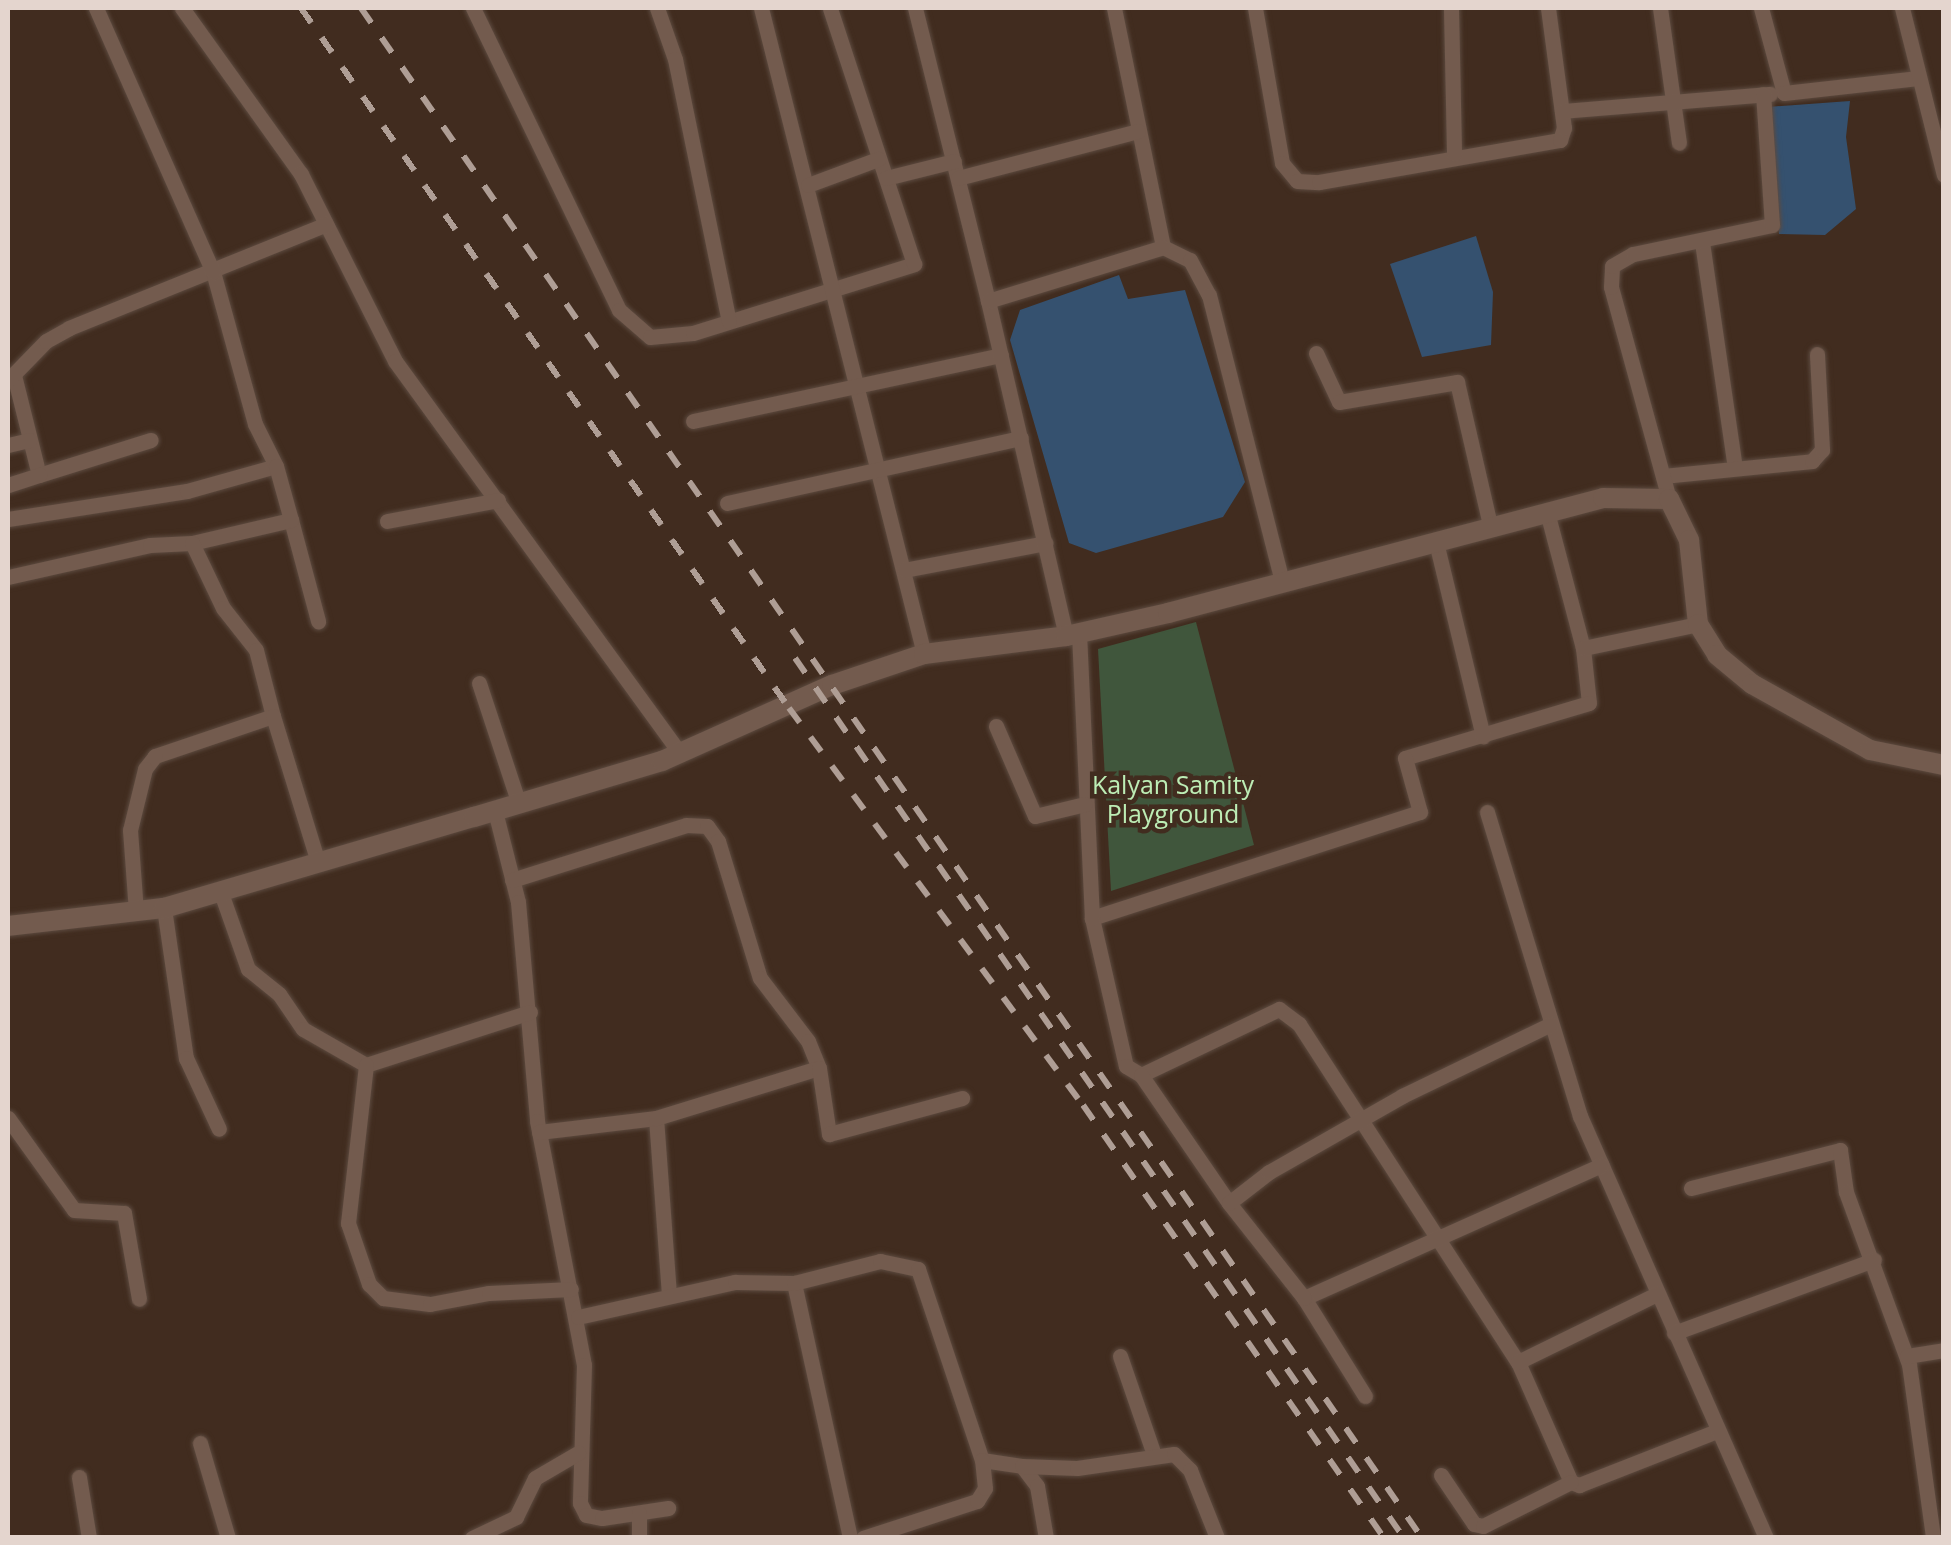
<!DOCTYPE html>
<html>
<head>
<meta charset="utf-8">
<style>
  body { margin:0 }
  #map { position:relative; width:1951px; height:1545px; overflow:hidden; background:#412c1f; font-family:"Open Sans",sans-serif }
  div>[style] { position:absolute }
  .green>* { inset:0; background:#40563c }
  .water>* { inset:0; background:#35516f }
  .roads { filter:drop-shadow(0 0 2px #5c4a3f) drop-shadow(0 0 2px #5c4a3f) }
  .minor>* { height:15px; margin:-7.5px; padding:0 7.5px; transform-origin:7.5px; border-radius:7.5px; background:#735b4e }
  .tertiary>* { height:20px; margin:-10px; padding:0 10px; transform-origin:10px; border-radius:10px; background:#735b4e }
  .rail>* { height:6px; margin-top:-3px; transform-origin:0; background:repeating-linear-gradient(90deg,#af9e95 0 18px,transparent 0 36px) }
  span { translate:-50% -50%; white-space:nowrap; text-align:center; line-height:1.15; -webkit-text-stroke:9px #412c1f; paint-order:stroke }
  .park-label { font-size:25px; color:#bdedb5 }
  .frame { position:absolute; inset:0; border:10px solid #e4d5ce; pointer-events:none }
</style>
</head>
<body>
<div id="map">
  <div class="green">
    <i style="clip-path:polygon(1196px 622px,1254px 845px,1111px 891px,1098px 649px)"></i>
  </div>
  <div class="water">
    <i style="clip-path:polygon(1850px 101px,1846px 137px,1856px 209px,1825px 235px,1779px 234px,1768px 107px)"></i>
    <i style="clip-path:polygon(1476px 236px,1493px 292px,1491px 345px,1422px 357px,1390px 264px)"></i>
    <i style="clip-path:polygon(1119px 275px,1128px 299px,1185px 290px,1245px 482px,1223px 517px,1096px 553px,1069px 543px,1010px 340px,1020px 310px)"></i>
  </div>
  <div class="roads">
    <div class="minor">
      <i style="left:182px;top:8px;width:204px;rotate:54.4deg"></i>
      <i style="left:301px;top:174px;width:209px;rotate:63.3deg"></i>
      <i style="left:395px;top:361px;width:486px;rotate:54deg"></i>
      <i style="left:473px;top:8px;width:335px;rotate:64.2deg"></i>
      <i style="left:619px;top:310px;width:41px;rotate:41.1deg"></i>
      <i style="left:650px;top:337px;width:43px;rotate:-5.3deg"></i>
      <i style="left:693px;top:333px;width:232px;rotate:-17.3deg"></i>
      <i style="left:914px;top:264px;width:269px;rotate:-108.2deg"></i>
      <i style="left:657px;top:8px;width:54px;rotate:70.6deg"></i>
      <i style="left:675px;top:59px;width:268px;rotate:78.4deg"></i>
      <i style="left:761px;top:8px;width:666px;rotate:75.84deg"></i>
      <i style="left:915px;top:8px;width:302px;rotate:76deg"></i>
      <i style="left:1114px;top:8px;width:244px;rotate:78.4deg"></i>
      <i style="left:1163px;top:247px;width:30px;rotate:26deg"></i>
      <i style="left:1190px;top:260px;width:40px;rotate:62deg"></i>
      <i style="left:1209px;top:295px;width:296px;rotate:75.7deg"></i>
      <i style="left:1255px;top:8px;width:157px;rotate:80.1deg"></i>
      <i style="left:1282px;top:163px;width:23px;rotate:50deg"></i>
      <i style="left:1297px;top:181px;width:22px;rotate:3deg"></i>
      <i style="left:1319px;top:182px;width:245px;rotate:-9.9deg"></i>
      <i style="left:1560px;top:140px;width:13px;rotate:-72deg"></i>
      <i style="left:1564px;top:128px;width:121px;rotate:-97.6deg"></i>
      <i style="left:1451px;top:8px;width:146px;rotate:88.8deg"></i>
      <i style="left:1660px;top:8px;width:136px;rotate:82deg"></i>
      <i style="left:1761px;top:8px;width:88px;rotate:74.9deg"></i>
      <i style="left:1784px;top:93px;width:135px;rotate:-6.4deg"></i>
      <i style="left:1902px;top:8px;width:172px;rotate:75.9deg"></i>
      <i style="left:1562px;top:111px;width:209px;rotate:-4.7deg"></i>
      <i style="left:886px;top:178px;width:70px;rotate:-14deg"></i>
      <i style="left:958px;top:178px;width:186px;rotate:-14.6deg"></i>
      <i style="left:808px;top:185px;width:75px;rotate:-20.4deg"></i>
      <i style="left:1702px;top:242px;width:228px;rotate:81.7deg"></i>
      <i style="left:1316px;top:353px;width:54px;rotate:64.9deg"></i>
      <i style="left:1339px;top:402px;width:120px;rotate:-9.6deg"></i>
      <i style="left:1457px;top:382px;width:151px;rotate:77deg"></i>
      <i style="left:14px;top:375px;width:103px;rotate:76deg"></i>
      <i style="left:39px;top:475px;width:117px;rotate:-17.4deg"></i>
      <i style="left:8px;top:380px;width:54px;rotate:-45.7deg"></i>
      <i style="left:46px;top:341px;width:26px;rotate:-29deg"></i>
      <i style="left:69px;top:328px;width:277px;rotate:-22deg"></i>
      <i style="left:693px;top:421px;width:315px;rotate:-12.1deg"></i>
      <i style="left:8px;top:445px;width:22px;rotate:-13deg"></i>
      <i style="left:1663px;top:476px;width:150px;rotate:-5.7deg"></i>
      <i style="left:1812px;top:461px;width:15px;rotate:-48deg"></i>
      <i style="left:1822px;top:450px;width:96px;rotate:-93deg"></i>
      <i style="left:8px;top:485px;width:33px;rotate:-18deg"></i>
      <i style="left:1669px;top:499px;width:220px;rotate:-105.3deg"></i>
      <i style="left:1611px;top:287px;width:21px;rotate:-87deg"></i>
      <i style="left:1612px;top:266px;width:24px;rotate:-30deg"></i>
      <i style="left:1633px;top:254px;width:142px;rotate:-11.8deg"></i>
      <i style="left:1772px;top:225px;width:131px;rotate:-93.9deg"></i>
      <i style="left:727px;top:503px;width:301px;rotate:-12.5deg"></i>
      <i style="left:1547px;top:512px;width:141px;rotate:75.2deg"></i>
      <i style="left:1583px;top:648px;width:55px;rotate:83.8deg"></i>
      <i style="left:1589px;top:703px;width:192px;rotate:163.4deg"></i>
      <i style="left:1405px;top:758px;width:56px;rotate:74.5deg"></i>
      <i style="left:1420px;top:812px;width:345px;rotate:162.1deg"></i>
      <i style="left:1092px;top:918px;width:152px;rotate:77.1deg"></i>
      <i style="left:1126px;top:1066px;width:17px;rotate:31deg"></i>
      <i style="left:1141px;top:1075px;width:153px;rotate:-25.6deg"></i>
      <i style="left:1279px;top:1009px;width:25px;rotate:37deg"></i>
      <i style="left:1299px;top:1024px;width:403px;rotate:57.1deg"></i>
      <i style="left:1518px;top:1362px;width:131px;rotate:66.2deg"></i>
      <i style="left:1571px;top:1482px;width:9px;rotate:21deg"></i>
      <i style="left:1579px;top:1485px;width:148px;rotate:-21.4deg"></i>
      <i style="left:8px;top:519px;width:181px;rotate:-8.9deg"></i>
      <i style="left:187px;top:491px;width:92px;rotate:-15.7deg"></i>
      <i style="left:276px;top:466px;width:47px;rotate:-116.6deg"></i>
      <i style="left:255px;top:424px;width:158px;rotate:-105.4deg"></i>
      <i style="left:213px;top:272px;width:289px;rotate:-113.9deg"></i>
      <i style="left:291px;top:520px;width:105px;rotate:75deg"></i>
      <i style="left:387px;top:521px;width:113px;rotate:-10.7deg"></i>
      <i style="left:1436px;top:542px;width:200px;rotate:76.4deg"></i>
      <i style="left:192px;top:543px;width:102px;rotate:-13.1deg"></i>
      <i style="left:291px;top:520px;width:56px;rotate:-105.5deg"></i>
      <i style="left:904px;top:570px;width:144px;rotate:-10.8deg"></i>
      <i style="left:8px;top:577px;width:146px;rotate:-12.7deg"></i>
      <i style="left:150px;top:545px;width:42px;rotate:-2.7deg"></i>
      <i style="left:192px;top:543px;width:72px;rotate:64.5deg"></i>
      <i style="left:223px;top:608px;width:53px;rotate:51.8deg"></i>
      <i style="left:256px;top:650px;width:68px;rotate:75.6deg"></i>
      <i style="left:273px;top:716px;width:125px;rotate:161.3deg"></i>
      <i style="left:155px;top:756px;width:16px;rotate:128deg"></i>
      <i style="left:145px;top:769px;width:63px;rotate:103.8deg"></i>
      <i style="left:130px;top:830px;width:81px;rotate:85.8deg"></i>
      <i style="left:1079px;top:633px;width:285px;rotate:87.4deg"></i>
      <i style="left:1066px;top:636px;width:344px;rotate:-103.1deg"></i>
      <i style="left:988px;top:301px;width:183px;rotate:-17.1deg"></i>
      <i style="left:1583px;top:648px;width:117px;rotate:-11.8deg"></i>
      <i style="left:479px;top:683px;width:127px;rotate:71.7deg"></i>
      <i style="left:273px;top:716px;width:150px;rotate:72.9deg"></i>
      <i style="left:996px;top:726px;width:98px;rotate:66.6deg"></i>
      <i style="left:1035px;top:816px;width:51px;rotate:-13.5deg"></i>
      <i style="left:495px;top:811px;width:94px;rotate:75.8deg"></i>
      <i style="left:518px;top:902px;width:220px;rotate:85deg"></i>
      <i style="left:537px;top:1121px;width:248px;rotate:79.1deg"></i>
      <i style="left:584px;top:1365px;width:138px;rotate:91.7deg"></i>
      <i style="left:580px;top:1503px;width:13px;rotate:63deg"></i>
      <i style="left:586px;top:1515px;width:16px;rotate:11deg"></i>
      <i style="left:602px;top:1518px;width:67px;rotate:-8.6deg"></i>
      <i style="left:1487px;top:812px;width:318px;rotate:73deg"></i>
      <i style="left:1580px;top:1116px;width:461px;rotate:66.2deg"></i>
      <i style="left:512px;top:880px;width:182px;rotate:-17.5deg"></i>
      <i style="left:686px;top:825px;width:21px;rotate:3deg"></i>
      <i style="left:707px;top:826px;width:19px;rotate:54deg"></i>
      <i style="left:718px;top:841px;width:143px;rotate:73deg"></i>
      <i style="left:760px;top:978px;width:79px;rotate:52.7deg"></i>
      <i style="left:808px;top:1041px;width:29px;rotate:68deg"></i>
      <i style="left:220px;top:890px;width:84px;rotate:70.5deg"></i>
      <i style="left:248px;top:969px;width:40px;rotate:39deg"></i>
      <i style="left:279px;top:994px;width:42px;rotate:55.6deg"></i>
      <i style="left:303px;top:1029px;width:73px;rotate:29.7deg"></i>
      <i style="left:164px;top:908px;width:152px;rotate:81.7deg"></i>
      <i style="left:186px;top:1058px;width:78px;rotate:65.1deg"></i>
      <i style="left:530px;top:1012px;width:172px;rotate:162.1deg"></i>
      <i style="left:366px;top:1065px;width:159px;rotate:96.5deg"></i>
      <i style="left:348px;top:1223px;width:65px;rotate:71deg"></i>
      <i style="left:369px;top:1284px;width:20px;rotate:45deg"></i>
      <i style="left:383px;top:1298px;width:47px;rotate:7.3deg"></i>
      <i style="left:430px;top:1304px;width:60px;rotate:-10.6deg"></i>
      <i style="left:489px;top:1293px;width:82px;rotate:-2.8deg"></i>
      <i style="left:1141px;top:1075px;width:155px;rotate:55.5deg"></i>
      <i style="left:8px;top:1118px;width:113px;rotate:54.3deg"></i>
      <i style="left:74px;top:1210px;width:50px;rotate:3.4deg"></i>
      <i style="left:124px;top:1213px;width:87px;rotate:80.1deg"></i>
      <i style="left:656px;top:1118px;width:177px;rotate:85.8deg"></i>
      <i style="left:539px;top:1132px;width:118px;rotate:-6.8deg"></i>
      <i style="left:656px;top:1118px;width:170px;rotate:-17.1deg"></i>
      <i style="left:819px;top:1068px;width:67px;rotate:81.4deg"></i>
      <i style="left:829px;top:1134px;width:138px;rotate:-15.1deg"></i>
      <i style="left:1691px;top:1188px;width:154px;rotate:-14.3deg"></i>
      <i style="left:1840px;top:1150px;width:42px;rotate:81.9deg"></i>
      <i style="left:1846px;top:1192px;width:183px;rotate:69.9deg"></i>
      <i style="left:1909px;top:1364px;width:176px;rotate:82.1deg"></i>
      <i style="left:794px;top:1283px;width:261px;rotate:77.6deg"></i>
      <i style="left:1304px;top:1298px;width:326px;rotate:-24.1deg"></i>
      <i style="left:578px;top:1317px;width:161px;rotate:-12.6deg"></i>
      <i style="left:735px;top:1282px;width:59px;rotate:1deg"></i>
      <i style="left:794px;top:1283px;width:89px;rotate:-14.3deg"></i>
      <i style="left:880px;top:1261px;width:39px;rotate:12deg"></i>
      <i style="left:918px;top:1269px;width:201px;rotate:71.5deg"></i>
      <i style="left:982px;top:1460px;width:40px;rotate:8.5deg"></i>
      <i style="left:1022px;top:1466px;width:25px;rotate:53deg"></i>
      <i style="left:1037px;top:1486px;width:53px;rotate:80.2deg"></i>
      <i style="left:1674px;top:1333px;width:213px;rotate:-20.1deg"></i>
      <i style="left:1120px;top:1356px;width:105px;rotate:71deg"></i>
      <i style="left:1907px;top:1356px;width:37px;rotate:-9deg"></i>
      <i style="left:1518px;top:1362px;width:155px;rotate:-26.1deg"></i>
      <i style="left:1365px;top:1396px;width:115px;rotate:-121.9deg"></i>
      <i style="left:1304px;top:1298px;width:121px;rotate:-128.3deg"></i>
      <i style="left:1229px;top:1203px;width:51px;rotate:-37.8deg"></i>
      <i style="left:1269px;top:1172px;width:153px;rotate:-29.7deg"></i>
      <i style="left:1402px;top:1096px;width:165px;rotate:-25.8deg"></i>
      <i style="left:200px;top:1443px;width:99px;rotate:73.6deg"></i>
      <i style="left:1022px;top:1466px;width:55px;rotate:2.1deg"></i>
      <i style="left:1077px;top:1468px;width:98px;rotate:-8.2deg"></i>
      <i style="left:1174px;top:1454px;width:23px;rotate:45deg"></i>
      <i style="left:1190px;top:1470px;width:73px;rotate:68.3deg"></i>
      <i style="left:1441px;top:1475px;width:59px;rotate:56deg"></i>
      <i style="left:1474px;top:1524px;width:9px;rotate:13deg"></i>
      <i style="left:1483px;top:1526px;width:98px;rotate:-26.6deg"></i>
      <i style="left:79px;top:1477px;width:62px;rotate:80.7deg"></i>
      <i style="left:639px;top:1513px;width:25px;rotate:90deg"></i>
      <i style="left:472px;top:1538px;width:49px;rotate:-25.5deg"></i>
      <i style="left:516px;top:1517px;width:43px;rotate:-64deg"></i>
      <i style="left:535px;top:1478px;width:50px;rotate:-30.2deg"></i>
      <i style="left:863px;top:1538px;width:120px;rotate:-18deg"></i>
      <i style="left:977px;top:1501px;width:15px;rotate:-58deg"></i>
      <i style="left:985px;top:1488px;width:28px;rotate:-96deg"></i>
    </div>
    <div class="tertiary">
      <i style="left:8px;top:926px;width:157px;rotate:-6.6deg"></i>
      <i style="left:164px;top:908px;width:323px;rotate:-16.4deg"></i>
      <i style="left:474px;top:817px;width:196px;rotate:-16.6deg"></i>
      <i style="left:662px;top:761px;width:186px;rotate:-24.1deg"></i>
      <i style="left:832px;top:685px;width:97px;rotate:-18.6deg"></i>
      <i style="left:924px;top:654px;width:143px;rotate:-7.2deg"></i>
      <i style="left:1066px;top:636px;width:105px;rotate:-12.7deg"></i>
      <i style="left:1168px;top:613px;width:450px;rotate:-14.8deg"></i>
      <i style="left:1603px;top:498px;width:66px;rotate:0.9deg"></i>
      <i style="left:1669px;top:499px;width:46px;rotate:64deg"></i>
      <i style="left:1689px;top:540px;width:84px;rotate:83.9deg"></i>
      <i style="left:1698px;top:624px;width:36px;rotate:58deg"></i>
      <i style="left:1717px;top:655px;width:45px;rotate:39.6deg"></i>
      <i style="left:1752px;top:684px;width:135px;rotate:29.2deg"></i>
      <i style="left:1870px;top:750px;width:76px;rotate:11.5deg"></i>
    </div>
  </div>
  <div class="rail">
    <i style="left:301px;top:8px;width:853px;rotate:55.12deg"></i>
    <i style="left:789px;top:708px;width:494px;rotate:53.5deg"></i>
    <i style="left:1083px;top:1105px;width:527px;rotate:55.19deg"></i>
    <i style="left:361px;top:8px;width:1862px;rotate:55.26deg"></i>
    <i style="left:795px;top:658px;width:1070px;rotate:55.32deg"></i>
  </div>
  <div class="park-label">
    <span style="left:1173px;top:799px">Kalyan Samity<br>Playground</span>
  </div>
  <div class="frame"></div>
</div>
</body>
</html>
